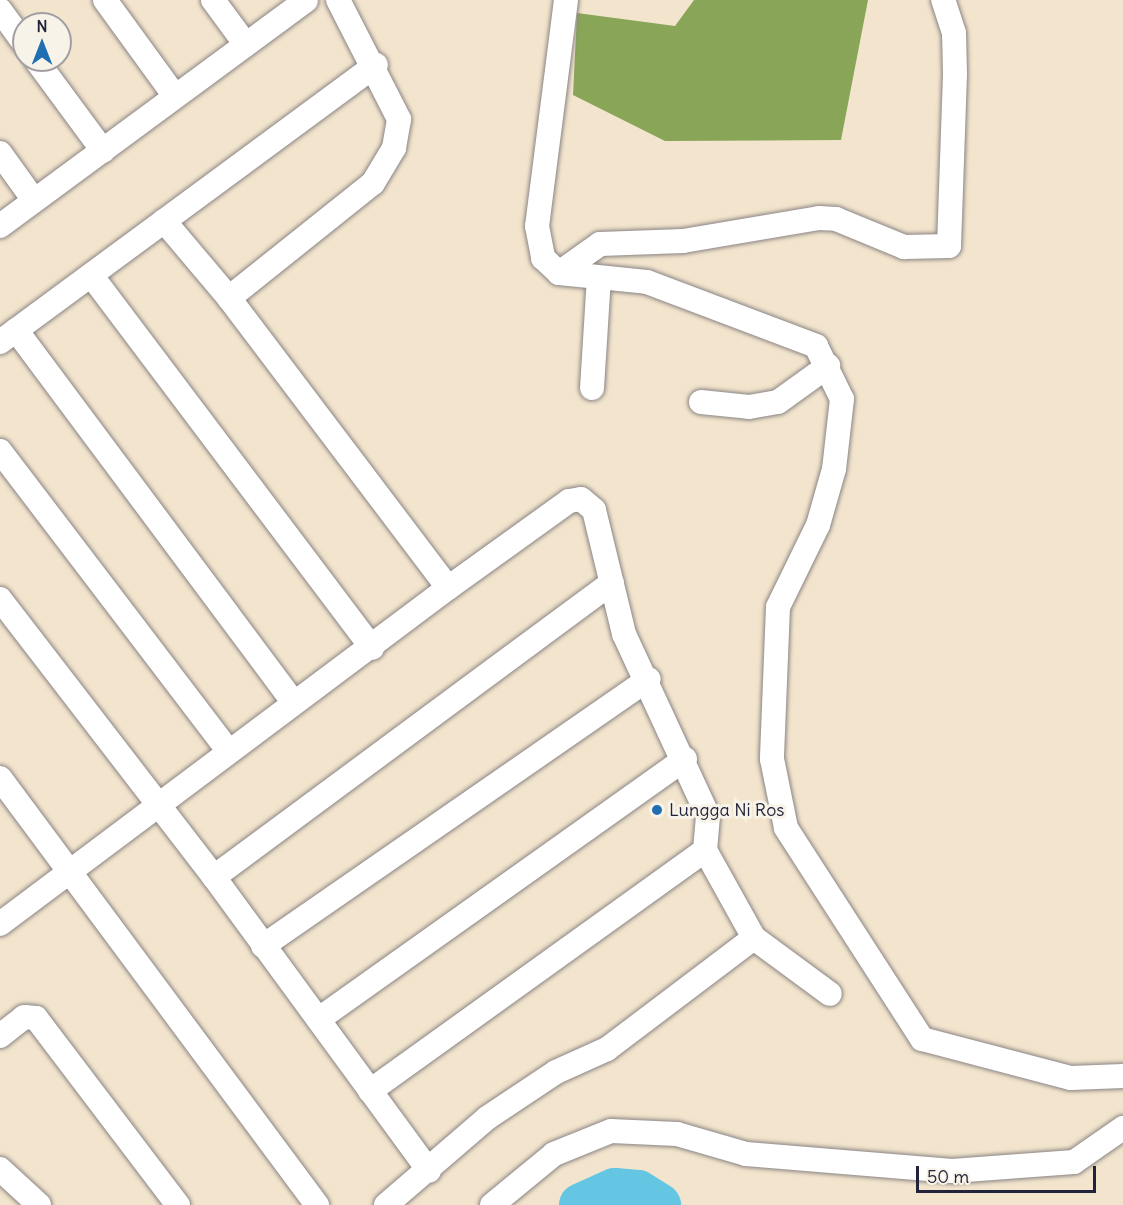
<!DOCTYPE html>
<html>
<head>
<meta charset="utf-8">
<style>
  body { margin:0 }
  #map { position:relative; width:1123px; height:1205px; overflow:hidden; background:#f3e5cd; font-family:Delius,sans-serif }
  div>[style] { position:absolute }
  .forest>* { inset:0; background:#88a558 }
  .river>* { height:44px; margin:-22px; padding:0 22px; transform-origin:22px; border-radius:22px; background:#65c6e4 }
  .roads { filter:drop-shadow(0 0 2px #8a8484) drop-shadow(0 0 2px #8a8484) }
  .minor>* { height:24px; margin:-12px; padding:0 12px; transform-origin:12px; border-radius:12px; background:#fff }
  .dots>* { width:16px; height:16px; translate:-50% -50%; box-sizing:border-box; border:3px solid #f7f3e8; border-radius:50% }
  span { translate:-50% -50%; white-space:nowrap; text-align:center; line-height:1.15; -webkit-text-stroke:6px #f7f3e8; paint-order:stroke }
  .poi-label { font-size:18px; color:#22223b }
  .left { translate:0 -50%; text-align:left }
  .north { position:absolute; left:12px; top:12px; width:60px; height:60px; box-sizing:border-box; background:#f7f3e8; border:2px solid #a29fa3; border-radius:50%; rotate:0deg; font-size:16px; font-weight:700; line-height:24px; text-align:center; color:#22223b }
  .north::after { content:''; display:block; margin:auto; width:21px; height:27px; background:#1f6fb2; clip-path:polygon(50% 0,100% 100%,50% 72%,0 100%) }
  .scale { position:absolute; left:916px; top:1166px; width:180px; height:27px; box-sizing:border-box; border:3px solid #22223b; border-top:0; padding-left:8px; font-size:18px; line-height:21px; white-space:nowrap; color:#22223b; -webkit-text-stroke:4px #f7f3e8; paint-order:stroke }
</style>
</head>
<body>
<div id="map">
  <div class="forest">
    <i style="clip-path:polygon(694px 0,868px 0,841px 140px,665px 141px,573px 95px,577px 13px,675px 26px)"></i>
  </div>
  <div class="river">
    <i style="left:581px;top:1205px;width:37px;rotate:-24deg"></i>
    <i style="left:615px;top:1190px;width:23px;rotate:5deg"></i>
    <i style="left:638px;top:1192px;width:25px;rotate:32deg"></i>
  </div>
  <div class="roads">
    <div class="minor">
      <i style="left:105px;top:0;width:117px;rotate:54deg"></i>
      <i style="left:213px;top:0;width:52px;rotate:53.6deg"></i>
      <i style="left:566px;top:0;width:228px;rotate:97.3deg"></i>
      <i style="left:537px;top:226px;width:33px;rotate:79deg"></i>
      <i style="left:543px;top:258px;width:22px;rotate:43deg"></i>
      <i style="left:559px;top:273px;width:88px;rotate:5.8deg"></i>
      <i style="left:647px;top:282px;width:181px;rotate:20.7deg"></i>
      <i style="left:816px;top:346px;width:59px;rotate:63.9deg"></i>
      <i style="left:842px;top:399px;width:70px;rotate:96.5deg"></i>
      <i style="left:834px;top:469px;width:58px;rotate:105.9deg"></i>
      <i style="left:818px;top:525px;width:91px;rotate:116deg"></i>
      <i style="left:778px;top:607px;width:152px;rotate:92.3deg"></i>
      <i style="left:772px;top:759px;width:70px;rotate:78.5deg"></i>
      <i style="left:786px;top:828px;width:251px;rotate:57.2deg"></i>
      <i style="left:922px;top:1039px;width:154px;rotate:14.7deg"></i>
      <i style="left:1071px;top:1078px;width:52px;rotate:-2.2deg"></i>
      <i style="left:0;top:10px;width:41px;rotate:54deg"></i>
      <i style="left:36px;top:60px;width:113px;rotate:53.6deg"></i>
      <i style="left:0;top:153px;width:57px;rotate:54.3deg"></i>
      <i style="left:164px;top:221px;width:101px;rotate:49.8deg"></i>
      <i style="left:229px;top:298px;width:363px;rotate:52.9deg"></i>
      <i style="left:0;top:226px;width:380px;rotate:-36.4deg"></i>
      <i style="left:559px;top:273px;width:50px;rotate:-35.3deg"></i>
      <i style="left:600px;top:244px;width:83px;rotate:-2.1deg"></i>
      <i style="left:683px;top:241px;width:138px;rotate:-9.6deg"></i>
      <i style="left:819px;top:218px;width:17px;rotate:3deg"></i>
      <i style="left:836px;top:219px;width:74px;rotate:22.4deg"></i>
      <i style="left:904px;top:247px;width:45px;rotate:-1.3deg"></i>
      <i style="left:949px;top:246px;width:173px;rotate:-88deg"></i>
      <i style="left:955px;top:73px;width:40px;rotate:-91.4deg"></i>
      <i style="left:954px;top:33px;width:35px;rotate:-108deg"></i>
      <i style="left:91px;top:275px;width:467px;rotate:53deg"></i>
      <i style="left:229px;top:298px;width:184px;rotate:-38.6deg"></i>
      <i style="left:373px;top:183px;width:41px;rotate:-59deg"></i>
      <i style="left:394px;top:148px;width:29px;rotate:-80deg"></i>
      <i style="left:399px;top:119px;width:134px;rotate:-117.1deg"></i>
      <i style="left:16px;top:330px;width:463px;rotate:53.3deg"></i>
      <i style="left:0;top:342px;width:467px;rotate:-36.4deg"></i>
      <i style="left:592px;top:388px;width:110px;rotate:-86.4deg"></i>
      <i style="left:701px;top:402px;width:48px;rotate:5.9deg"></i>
      <i style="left:749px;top:407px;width:29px;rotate:-10deg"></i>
      <i style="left:778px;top:402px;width:62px;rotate:-35.8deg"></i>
      <i style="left:0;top:451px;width:378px;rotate:52.7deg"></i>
      <i style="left:0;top:599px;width:351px;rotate:52.4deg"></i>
      <i style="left:214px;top:877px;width:364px;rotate:53.8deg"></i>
      <i style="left:0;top:778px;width:532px;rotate:53.41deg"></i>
      <i style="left:214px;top:877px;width:495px;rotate:-36.5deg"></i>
      <i style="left:0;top:924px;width:560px;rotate:-36.87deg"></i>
      <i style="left:448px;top:588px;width:149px;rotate:-35.7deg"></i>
      <i style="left:569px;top:501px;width:12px;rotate:-9deg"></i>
      <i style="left:581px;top:499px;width:17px;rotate:40deg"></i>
      <i style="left:594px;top:510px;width:128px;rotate:76.4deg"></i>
      <i style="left:624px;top:634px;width:200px;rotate:65.2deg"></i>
      <i style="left:708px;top:816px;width:34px;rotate:95deg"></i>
      <i style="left:705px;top:850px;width:101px;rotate:60.9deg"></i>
      <i style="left:754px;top:938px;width:94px;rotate:36.4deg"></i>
      <i style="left:263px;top:946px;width:469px;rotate:-34.7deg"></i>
      <i style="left:319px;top:1019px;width:449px;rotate:-35.4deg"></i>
      <i style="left:0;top:1036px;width:31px;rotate:-38deg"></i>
      <i style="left:24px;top:1017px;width:12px;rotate:5deg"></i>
      <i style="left:36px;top:1018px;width:235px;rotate:52.8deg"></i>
      <i style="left:370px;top:1091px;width:413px;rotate:-35.7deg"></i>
      <i style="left:0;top:1169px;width:53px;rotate:42.7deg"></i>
      <i style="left:386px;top:1205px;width:133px;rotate:-40.7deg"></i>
      <i style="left:487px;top:1118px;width:83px;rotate:-33.7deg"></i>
      <i style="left:556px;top:1072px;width:56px;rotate:-24.3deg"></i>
      <i style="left:607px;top:1049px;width:184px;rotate:-37.1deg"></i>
      <i style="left:492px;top:1205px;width:80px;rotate:-39.4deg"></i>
      <i style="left:554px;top:1154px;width:61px;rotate:-22deg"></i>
      <i style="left:611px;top:1131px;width:66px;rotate:2.6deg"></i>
      <i style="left:677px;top:1134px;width:72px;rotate:16.2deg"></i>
      <i style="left:746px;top:1154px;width:207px;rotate:4.7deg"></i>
      <i style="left:952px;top:1171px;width:122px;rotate:-4.2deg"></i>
      <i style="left:1074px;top:1162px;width:60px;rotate:-34.8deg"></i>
    </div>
  </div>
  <div class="dots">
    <i style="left:657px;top:810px;background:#1f6fb2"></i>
  </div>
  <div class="poi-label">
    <span class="left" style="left:669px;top:810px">Lungga Ni Ros</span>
  </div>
  <div class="north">N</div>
  <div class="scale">50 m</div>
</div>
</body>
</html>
